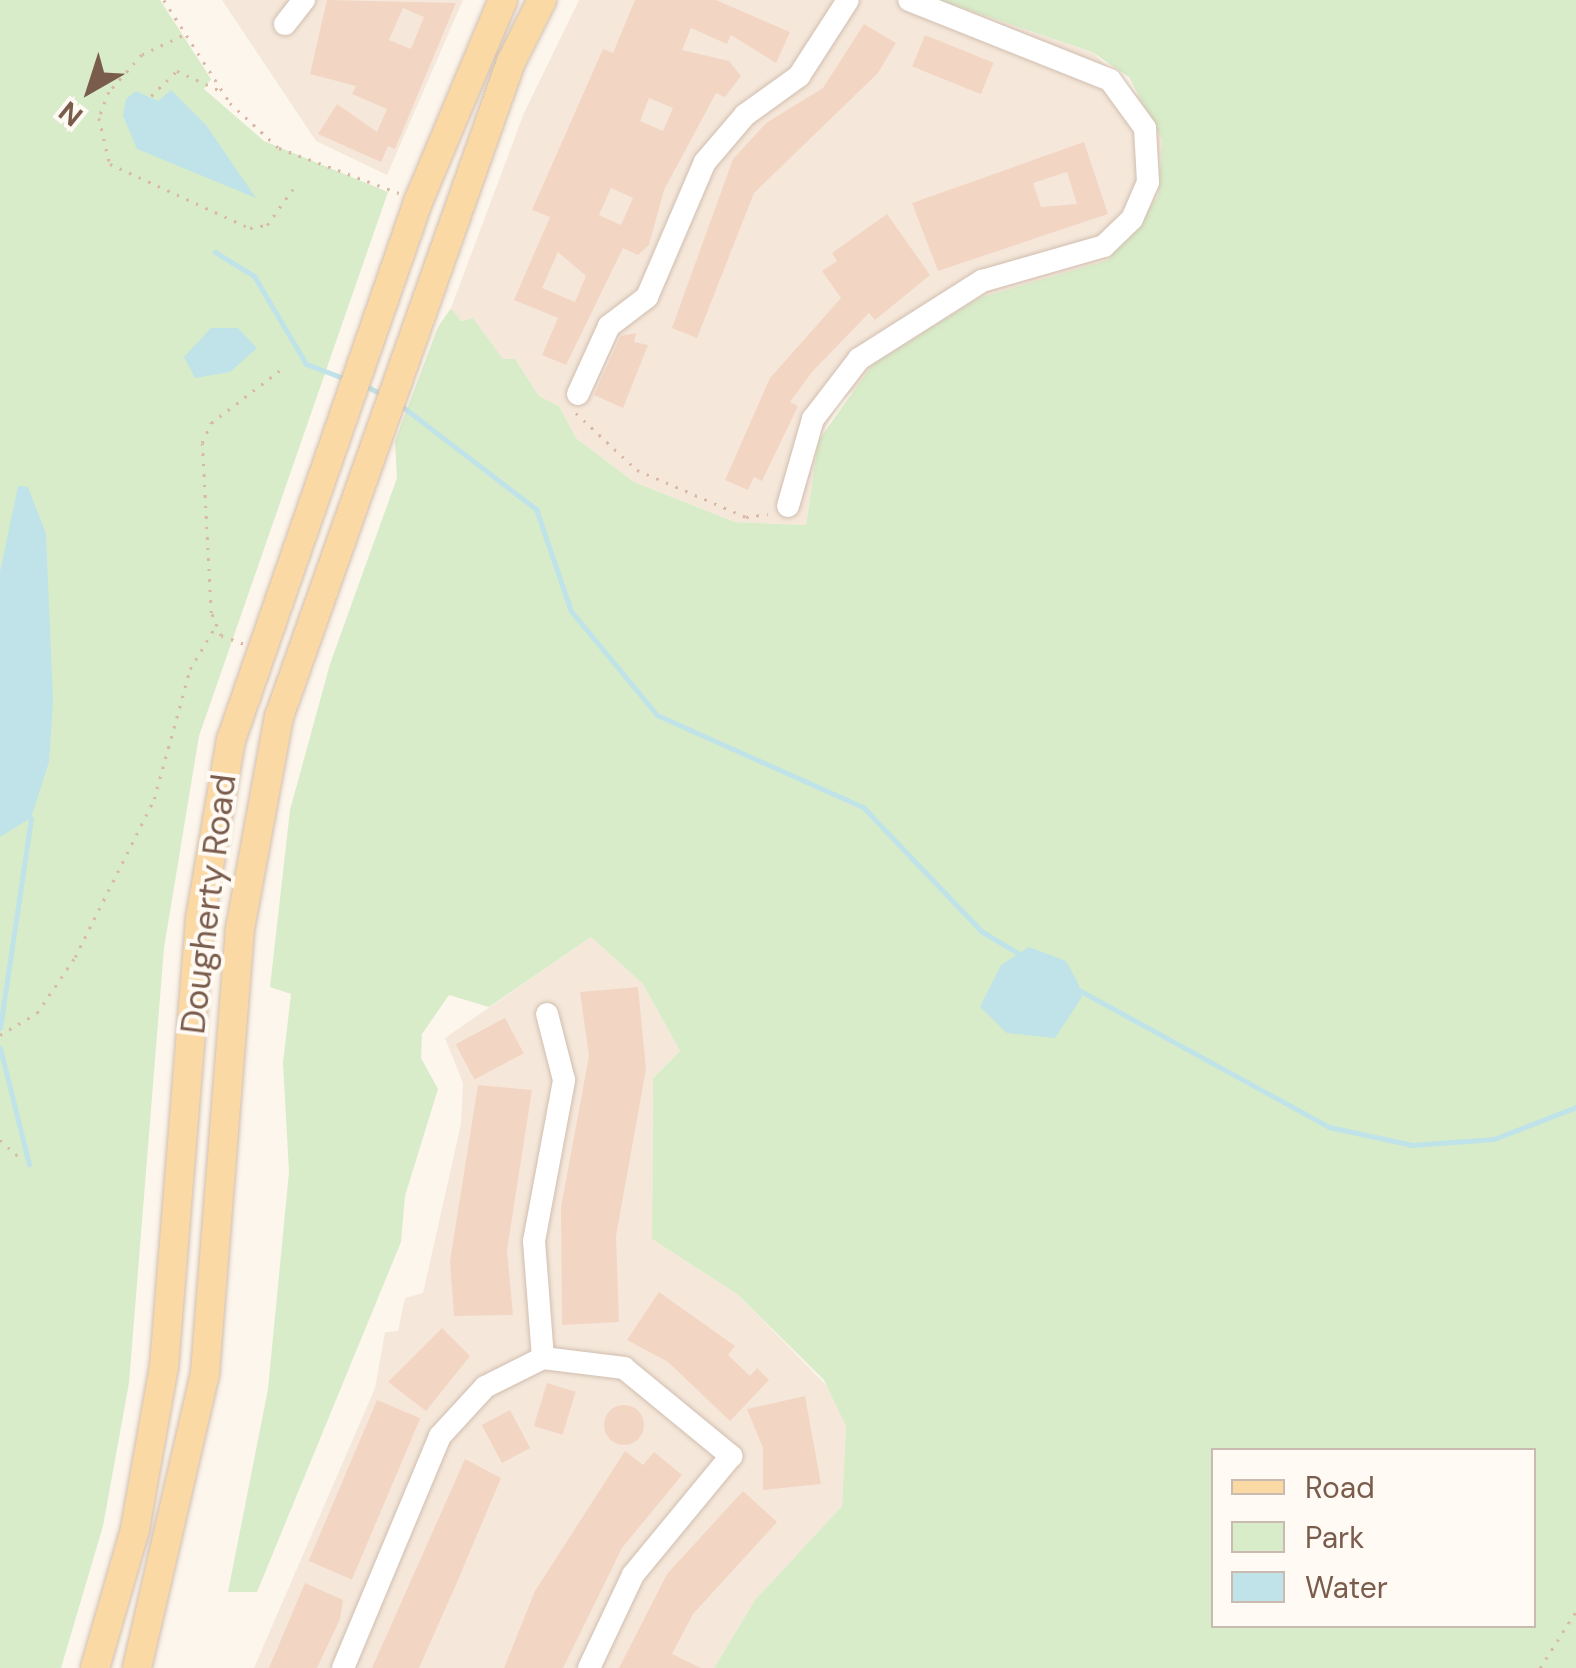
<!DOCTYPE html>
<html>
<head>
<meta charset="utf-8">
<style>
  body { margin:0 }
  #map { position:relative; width:1576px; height:1668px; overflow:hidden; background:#fdf6ec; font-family:"DM Sans",sans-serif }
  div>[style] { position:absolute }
  .residential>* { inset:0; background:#f5e8da }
  .green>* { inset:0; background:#d8ecc9 }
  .water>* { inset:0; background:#bfe3e8 }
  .stream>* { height:5px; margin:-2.5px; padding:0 2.5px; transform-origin:2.5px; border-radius:2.5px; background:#bfe3e8 }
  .building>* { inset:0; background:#f3d5c3; transform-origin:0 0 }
  .round { border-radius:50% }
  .path>* { height:2.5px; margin-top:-1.25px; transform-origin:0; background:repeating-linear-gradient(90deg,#d9b8a5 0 2.5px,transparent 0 10.5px) }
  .roads { filter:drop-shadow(0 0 2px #d1beb0) drop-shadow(0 0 2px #d1beb0) }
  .minor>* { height:22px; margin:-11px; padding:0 11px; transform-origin:11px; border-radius:11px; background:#fff }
  .major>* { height:28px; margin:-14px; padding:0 14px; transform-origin:14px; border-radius:14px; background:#fbd9a5 }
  span { translate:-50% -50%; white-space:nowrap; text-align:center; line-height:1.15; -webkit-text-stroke:8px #fffaf3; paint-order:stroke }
  .street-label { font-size:35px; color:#7a5c4d }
  .legend { position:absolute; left:1211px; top:1448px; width:325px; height:180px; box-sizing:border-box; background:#fffaf3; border:2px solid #cabbb1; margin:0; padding:12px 18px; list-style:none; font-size:30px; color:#7a5c4d }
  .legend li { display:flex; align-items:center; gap:20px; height:50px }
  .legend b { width:50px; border:2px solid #cabbb1 }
  .north { position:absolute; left:40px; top:40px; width:100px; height:100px; -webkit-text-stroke:8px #fffaf3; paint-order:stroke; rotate:219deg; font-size:28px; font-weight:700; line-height:40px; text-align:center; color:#7a5c4d }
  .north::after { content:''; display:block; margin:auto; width:35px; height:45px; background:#7a5c4d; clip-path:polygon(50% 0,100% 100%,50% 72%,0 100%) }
</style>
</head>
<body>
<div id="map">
  <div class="residential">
    <i style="clip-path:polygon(222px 0,463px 0,387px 175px,316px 141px)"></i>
    <i style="clip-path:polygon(579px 0,939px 0,1092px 52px,1150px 107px,1162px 140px,1158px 196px,1108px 260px,979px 298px,840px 401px,818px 441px,806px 525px,735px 522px,634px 482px,576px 438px,559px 406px,539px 396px,515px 359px,503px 360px,473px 318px,460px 321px,451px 308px,524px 113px)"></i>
    <i style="clip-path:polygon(591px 937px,643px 984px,680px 1051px,653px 1078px,652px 1239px,737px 1294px,835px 1394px,846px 1426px,842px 1506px,755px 1600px,714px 1668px,254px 1668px,375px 1388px,385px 1332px,398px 1331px,405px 1298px,423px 1293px,461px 1124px,463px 1083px,445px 1038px)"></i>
  </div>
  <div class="green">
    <i style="clip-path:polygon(0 0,160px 0,211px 79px,204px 89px,264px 141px,388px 192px,199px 736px,164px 948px,129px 1383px,103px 1526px,61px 1668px,0 1668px)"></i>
    <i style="clip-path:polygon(evenodd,939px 0,1576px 0,1576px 1668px,714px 1668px,755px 1600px,842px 1506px,846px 1426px,824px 1380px,737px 1294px,652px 1239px,653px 1078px,680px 1051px,643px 984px,591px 937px,489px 1007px,449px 995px,422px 1034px,421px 1058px,438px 1089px,405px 1196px,401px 1242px,257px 1592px,228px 1592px,268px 1389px,289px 1172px,283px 1063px,291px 994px,270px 987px,290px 810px,330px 664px,397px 478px,395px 441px,438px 327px,451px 308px,461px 321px,473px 318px,503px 359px,515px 359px,539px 396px,559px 406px,576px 438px,634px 482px,735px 522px,806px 525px,818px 441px,873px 364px,979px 298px,1108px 260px,1158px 196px,1162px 140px,1129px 77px,1092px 52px,939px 0,1214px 1450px,1534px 1450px,1534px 1626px,1214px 1626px,1214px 1450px)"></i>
  </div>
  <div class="water">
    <i style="clip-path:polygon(171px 90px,206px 125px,256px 198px,137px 149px,123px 116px,126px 99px,136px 91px,158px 101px)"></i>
    <i style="clip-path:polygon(211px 328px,238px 328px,257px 348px,230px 372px,195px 378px,184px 357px)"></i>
    <i style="clip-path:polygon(18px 486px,28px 487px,46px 534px,53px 701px,49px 762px,31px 818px,0 837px,0 572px)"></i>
    <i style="clip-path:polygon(1029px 947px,1066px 961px,1078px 983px,1082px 997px,1055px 1038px,1007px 1033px,980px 1007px,1001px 965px)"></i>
  </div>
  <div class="stream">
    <i style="left:215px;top:252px;width:46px;rotate:31.6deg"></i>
    <i style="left:254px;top:276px;width:102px;rotate:59.4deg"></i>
    <i style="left:306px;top:364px;width:46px;rotate:20.4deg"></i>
    <i style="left:364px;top:385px;width:24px;rotate:28deg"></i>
    <i style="left:399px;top:404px;width:173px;rotate:37.5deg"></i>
    <i style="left:536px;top:509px;width:108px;rotate:71.1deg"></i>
    <i style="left:571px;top:611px;width:135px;rotate:50.4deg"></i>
    <i style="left:657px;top:715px;width:226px;rotate:24.1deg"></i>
    <i style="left:863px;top:807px;width:171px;rotate:46.4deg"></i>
    <i style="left:981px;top:931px;width:47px;rotate:31deg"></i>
    <i style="left:1077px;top:989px;width:287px;rotate:28.7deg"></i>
    <i style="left:1329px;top:1127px;width:85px;rotate:12.2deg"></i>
    <i style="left:1412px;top:1145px;width:82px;rotate:-4.2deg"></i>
    <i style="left:1494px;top:1139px;width:88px;rotate:-21.3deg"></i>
    <i style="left:0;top:1028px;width:212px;rotate:-81.6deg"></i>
    <i style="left:0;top:1048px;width:120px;rotate:76deg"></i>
  </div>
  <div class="building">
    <i style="clip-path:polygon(evenodd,327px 0,456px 3px,395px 149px,388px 146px,381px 162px,318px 134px,337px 104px,377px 132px,387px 109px,352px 94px,356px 86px,310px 74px,327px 0,403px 8px,424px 17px,411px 49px,389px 40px,403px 8px)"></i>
    <i style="clip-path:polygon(evenodd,635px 0,716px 0,790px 32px,776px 63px,731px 35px,727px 44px,691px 28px,682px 50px,729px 61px,741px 76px,725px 97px,716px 93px,664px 190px,649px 245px,638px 255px,623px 248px,566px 365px,542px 355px,558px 318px,514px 300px,550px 217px,532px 210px,603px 49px,613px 53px,635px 0,649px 98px,673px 108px,663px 131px,640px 121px,649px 98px,635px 0,611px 188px,633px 198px,621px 225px,599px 215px,611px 188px,635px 0,558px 252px,586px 276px,575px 302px,542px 288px,558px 252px)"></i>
    <i style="clip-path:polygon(864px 24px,896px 43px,878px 73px,754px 193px,697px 338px,672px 328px,733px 159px,766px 123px,823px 88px)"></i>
    <i style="left:925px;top:35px;width:74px;height:34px;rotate:22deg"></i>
    <i style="clip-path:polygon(evenodd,1084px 142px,1108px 214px,938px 271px,912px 203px,1084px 142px,1067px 172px,1077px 204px,1041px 207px,1033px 183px,1067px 172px)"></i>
    <i style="clip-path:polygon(887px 214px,930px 275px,875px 320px,869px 313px,812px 372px,790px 402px,798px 406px,762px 481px,754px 477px,748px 490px,725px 480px,770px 378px,841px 298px,822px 271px,837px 261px,832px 253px)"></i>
    <i style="clip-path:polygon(636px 333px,634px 342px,648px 345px,623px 408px,594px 395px,621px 336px)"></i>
    <i style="clip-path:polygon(638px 987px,646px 1069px,616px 1236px,619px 1322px,562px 1325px,561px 1207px,589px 1056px,580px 992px)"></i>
    <i style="left:505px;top:1018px;width:40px;height:56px;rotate:62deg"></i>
    <i style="clip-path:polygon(478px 1085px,532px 1090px,507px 1250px,513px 1315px,454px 1316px,450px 1261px)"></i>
    <i style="clip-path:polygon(659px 1292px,735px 1346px,728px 1355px,750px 1376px,757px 1368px,769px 1380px,730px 1421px,668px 1362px,627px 1340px)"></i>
    <i style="clip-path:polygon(442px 1328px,470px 1356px,426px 1411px,388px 1382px)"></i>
    <i style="left:547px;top:1383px;width:30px;height:45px;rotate:17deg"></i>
    <i style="clip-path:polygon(805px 1396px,821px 1484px,763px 1490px,763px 1448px,747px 1409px)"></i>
    <i style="left:377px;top:1400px;width:47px;height:175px;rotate:23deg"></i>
    <i class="round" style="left:604px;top:1405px;width:40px;height:40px"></i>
    <i style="left:510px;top:1410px;width:43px;height:32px;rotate:62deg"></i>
    <i style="clip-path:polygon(625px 1451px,643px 1465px,654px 1452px,682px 1475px,622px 1548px,563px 1668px,504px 1668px,535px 1591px)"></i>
    <i style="clip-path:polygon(465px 1459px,501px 1478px,458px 1580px,419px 1668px,372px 1668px)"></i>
    <i style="clip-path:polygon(743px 1491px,777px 1522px,693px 1614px,672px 1654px,701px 1668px,619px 1668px,667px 1574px)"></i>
    <i style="clip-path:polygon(305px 1583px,343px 1600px,340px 1619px,317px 1668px,269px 1668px)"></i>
  </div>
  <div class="path">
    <i style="left:164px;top:0;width:122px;rotate:57.3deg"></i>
    <i style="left:230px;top:103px;width:67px;rotate:42.6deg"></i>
    <i style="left:279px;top:148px;width:128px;rotate:20.6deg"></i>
    <i style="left:182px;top:36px;width:44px;rotate:154.6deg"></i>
    <i style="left:142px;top:55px;width:50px;rotate:131.7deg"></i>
    <i style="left:109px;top:92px;width:28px;rotate:111deg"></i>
    <i style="left:99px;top:118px;width:47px;rotate:76.6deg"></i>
    <i style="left:110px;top:164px;width:154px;rotate:24.6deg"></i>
    <i style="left:250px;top:228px;width:17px;rotate:-10deg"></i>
    <i style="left:267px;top:225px;width:44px;rotate:-54.2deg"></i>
    <i style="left:151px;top:96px;width:36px;rotate:-44deg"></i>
    <i style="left:177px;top:71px;width:51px;rotate:24.5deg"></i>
    <i style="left:576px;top:413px;width:83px;rotate:43.1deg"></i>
    <i style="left:637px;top:470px;width:119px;rotate:23.3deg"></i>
    <i style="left:746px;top:517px;width:22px;rotate:-8deg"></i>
    <i style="left:243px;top:644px;width:23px;rotate:-160deg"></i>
    <i style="left:221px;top:636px;width:25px;rotate:-113deg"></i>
    <i style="left:211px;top:613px;width:170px;rotate:-93deg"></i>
    <i style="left:202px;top:443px;width:22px;rotate:-66deg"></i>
    <i style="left:211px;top:423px;width:86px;rotate:-37.4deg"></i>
    <i style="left:0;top:1035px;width:43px;rotate:-30.7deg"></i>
    <i style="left:37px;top:1013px;width:68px;rotate:-55.8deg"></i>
    <i style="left:75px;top:957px;width:177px;rotate:-63.4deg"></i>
    <i style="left:154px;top:799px;width:135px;rotate:-74.5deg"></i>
    <i style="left:190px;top:669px;width:49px;rotate:-59.2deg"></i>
    <i style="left:0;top:1140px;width:27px;rotate:42deg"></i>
    <i style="left:1540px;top:1668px;width:67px;rotate:-57.7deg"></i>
  </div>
  <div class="roads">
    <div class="minor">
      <i style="left:285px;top:24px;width:31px;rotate:-52deg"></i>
      <i style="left:578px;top:394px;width:75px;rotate:-65.5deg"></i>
      <i style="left:609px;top:326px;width:48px;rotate:-37.3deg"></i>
      <i style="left:647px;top:297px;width:147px;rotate:-66.8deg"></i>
      <i style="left:705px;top:162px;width:62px;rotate:-49.6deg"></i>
      <i style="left:745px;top:115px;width:67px;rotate:-35.8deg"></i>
      <i style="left:799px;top:76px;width:90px;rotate:-57.2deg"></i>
      <i style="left:788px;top:506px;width:91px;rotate:-74deg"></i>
      <i style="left:813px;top:419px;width:76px;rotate:-52.5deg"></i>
      <i style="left:859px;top:359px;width:146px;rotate:-32.4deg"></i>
      <i style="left:982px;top:281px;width:127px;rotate:-16deg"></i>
      <i style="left:1104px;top:246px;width:39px;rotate:-44deg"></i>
      <i style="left:1132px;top:219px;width:40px;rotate:-66.6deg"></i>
      <i style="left:1148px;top:182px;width:54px;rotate:-93.2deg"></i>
      <i style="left:1145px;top:128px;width:59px;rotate:-126.1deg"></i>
      <i style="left:1110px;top:80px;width:216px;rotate:-158.3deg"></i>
      <i style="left:543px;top:1358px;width:117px;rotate:-94.4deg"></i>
      <i style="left:534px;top:1241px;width:164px;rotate:-79.4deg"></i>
      <i style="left:564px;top:1080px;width:68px;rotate:-104.4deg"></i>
      <i style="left:343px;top:1668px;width:251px;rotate:-67.3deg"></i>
      <i style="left:440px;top:1436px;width:67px;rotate:-47.4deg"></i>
      <i style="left:485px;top:1387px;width:65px;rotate:-26.6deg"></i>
      <i style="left:543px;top:1358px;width:82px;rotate:7deg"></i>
      <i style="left:624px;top:1368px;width:139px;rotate:39.4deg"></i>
      <i style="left:731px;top:1456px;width:154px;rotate:129.5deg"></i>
      <i style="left:633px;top:1575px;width:103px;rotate:115.3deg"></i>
    </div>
    <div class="major">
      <i style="left:95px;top:1668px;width:145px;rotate:-73.9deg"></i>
      <i style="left:135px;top:1529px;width:165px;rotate:-79.9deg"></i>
      <i style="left:164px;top:1367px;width:449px;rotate:-85.4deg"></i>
      <i style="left:200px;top:919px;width:182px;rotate:-80.2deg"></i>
      <i style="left:231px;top:740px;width:570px;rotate:-70.83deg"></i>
      <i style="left:418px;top:202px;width:219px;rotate:-67.2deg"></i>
      <i style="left:137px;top:1668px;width:303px;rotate:-77deg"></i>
      <i style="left:205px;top:1373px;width:445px;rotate:-85.5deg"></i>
      <i style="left:240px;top:929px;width:216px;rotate:-79.6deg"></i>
      <i style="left:279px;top:717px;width:695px;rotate:-70.5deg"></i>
      <i style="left:511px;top:62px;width:69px;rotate:-63.4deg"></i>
    </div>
  </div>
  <div class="street-label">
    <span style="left:208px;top:904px;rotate:-83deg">Dougherty Road</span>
  </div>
  <ul class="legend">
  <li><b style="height:12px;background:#fbd9a5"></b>Road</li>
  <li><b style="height:28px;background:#d8ecc9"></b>Park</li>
  <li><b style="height:28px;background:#bfe3e8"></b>Water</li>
  </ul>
  <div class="north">N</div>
</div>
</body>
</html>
